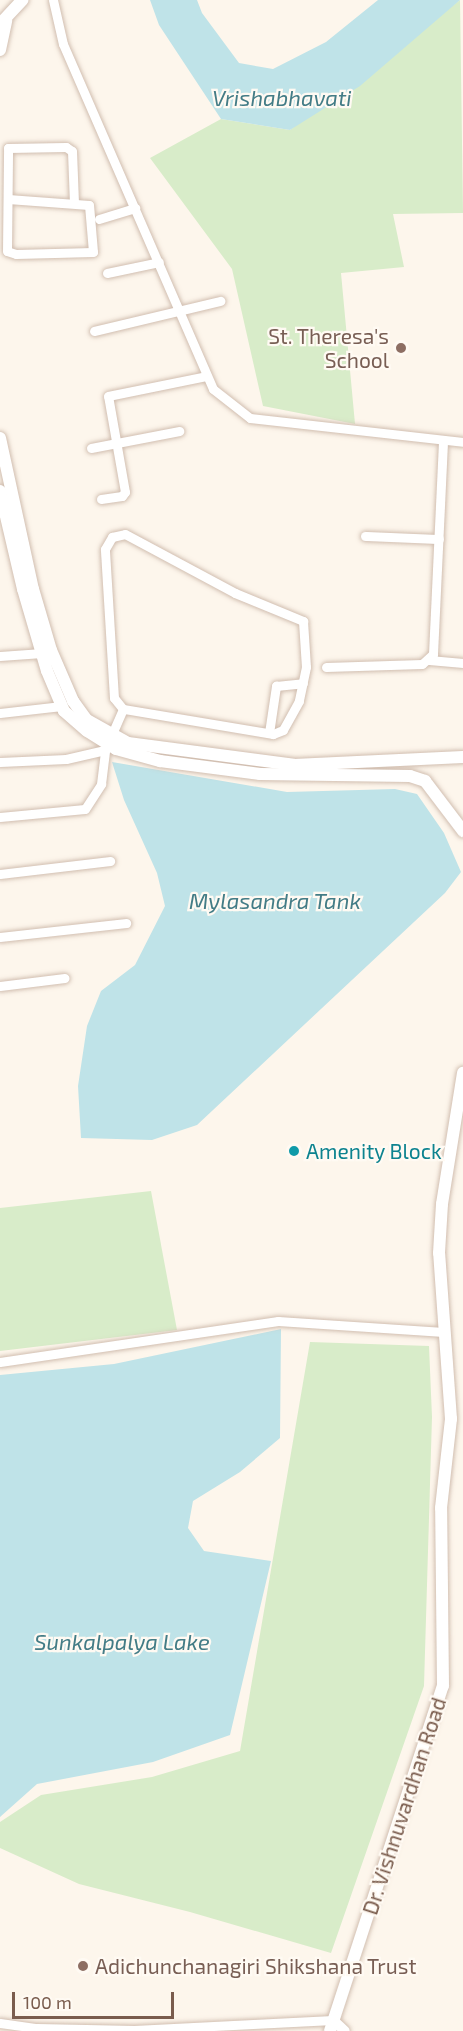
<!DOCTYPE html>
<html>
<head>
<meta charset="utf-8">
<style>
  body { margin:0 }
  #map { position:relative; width:463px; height:2031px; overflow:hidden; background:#fdf6ec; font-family:"Exo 2",sans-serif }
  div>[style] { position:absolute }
  .green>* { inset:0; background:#d8ecc9 }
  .water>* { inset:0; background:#bfe3e8 }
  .roads { filter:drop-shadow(0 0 2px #d1beb0) drop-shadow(0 0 2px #d1beb0) }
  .minor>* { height:9px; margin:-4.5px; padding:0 4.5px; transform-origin:4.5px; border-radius:4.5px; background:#fff }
  .tertiary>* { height:10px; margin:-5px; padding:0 5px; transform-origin:5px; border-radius:5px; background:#fff }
  .secondary>* { height:12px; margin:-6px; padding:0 6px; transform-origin:6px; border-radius:6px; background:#fff }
  .dots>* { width:16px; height:16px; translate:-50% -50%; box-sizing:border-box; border:3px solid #fffaf3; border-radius:50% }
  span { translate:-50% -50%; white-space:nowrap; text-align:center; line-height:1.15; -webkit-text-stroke:4.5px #fffaf3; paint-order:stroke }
  .education-label { font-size:21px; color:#785e54 }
  .right { translate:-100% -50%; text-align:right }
  .left { translate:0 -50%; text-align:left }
  .culture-label { font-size:21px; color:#0d838f }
  .street-label { font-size:21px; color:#7a5c4d }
  .water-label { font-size:22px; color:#437c86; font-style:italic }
  .scale { position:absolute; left:12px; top:1992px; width:162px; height:27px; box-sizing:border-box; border:3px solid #7a5c4d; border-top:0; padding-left:8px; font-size:18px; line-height:21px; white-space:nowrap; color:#7a5c4d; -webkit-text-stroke:4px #fffaf3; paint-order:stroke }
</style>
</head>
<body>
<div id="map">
  <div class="green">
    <i style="clip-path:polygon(460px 0,463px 213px,393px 214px,404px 267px,341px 273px,355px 424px,263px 406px,232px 269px,150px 158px,221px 119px,290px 130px)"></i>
    <i style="clip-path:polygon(151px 1191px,177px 1330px,0 1351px,0 1208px)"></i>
    <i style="clip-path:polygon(310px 1342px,429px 1346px,432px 1417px,424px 1686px,331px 1953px,190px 1912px,79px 1884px,0 1848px,0 1822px,41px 1795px,152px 1777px,240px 1751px)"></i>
  </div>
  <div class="water">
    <i style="clip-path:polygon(150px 0,197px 0,202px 13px,239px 63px,273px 69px,326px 42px,378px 0,460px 0,360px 86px,290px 130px,221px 119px,159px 25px)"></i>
    <i style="clip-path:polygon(112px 762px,287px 792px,395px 789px,417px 794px,444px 833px,461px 872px,445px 893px,197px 1125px,152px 1140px,81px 1138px,78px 1086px,87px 1026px,101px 991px,135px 965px,165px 906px,157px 873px,124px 800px)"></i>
    <i style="clip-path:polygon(281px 1329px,280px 1438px,240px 1472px,193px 1501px,188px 1528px,204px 1551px,271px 1561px,230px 1735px,153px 1762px,37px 1784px,0 1817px,0 1375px,114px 1364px)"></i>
  </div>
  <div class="roads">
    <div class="minor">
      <i style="left:53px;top:0;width:45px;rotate:77.2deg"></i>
      <i style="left:63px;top:44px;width:376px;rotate:66.5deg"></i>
      <i style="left:213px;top:389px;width:47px;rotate:38.1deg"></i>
      <i style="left:250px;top:418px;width:214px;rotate:6.4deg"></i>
      <i style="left:8px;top:199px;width:81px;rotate:4.2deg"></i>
      <i style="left:89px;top:205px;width:47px;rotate:85.1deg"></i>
      <i style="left:93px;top:252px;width:77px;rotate:178.5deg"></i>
      <i style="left:16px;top:254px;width:9px;rotate:-162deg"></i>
      <i style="left:7px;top:251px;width:103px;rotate:-89.4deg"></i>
      <i style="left:8px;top:148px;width:58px;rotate:-1deg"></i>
      <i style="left:66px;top:147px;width:7px;rotate:34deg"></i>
      <i style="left:72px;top:151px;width:51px;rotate:87.8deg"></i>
      <i style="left:99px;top:219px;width:38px;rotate:-17deg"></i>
      <i style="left:107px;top:273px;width:53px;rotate:-11.9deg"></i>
      <i style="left:94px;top:331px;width:130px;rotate:-13.4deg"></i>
      <i style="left:91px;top:448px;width:90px;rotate:-10.9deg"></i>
      <i style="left:101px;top:499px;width:21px;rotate:-8deg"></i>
      <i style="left:122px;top:496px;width:5px;rotate:-53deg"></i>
      <i style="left:125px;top:492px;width:97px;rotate:-100deg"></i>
      <i style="left:108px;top:396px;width:100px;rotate:-11.5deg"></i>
      <i style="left:125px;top:534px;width:125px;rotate:28.2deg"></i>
      <i style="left:235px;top:593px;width:74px;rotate:22.4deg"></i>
      <i style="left:303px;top:621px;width:46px;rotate:86.3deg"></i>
      <i style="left:306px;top:667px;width:35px;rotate:102deg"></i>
      <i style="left:299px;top:701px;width:33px;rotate:119deg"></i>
      <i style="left:283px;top:730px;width:11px;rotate:158deg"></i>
      <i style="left:273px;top:734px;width:152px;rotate:-170.5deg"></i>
      <i style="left:123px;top:709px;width:14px;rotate:-129deg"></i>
      <i style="left:114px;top:698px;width:149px;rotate:-93.5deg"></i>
      <i style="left:105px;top:549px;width:14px;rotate:-60deg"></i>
      <i style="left:112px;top:537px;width:13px;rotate:-13deg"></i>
      <i style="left:365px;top:536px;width:74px;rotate:2.3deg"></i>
      <i style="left:0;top:656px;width:42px;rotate:-4.1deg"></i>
      <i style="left:429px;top:660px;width:34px;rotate:5deg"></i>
      <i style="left:326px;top:667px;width:96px;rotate:-1.8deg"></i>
      <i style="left:422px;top:664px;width:15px;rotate:-42deg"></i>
      <i style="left:433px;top:654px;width:212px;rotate:-87.3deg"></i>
      <i style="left:0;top:713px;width:62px;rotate:-6.4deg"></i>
      <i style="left:269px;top:733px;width:48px;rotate:-81.5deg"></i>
      <i style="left:276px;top:686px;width:27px;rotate:-6deg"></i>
      <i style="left:0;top:762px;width:66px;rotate:-2.6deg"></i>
      <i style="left:66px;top:759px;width:40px;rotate:-13deg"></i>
      <i style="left:105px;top:750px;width:45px;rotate:-66.3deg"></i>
      <i style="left:0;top:817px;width:85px;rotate:-5.4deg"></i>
      <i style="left:85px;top:809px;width:30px;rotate:-57deg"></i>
      <i style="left:101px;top:784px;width:34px;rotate:-83deg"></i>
      <i style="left:0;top:874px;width:111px;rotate:-6.7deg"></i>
      <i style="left:0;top:937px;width:127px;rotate:-6.3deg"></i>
      <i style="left:0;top:986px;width:65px;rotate:-7deg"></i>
      <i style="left:0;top:1362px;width:281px;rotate:-8.4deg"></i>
      <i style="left:278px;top:1321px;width:166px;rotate:3.8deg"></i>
      <i style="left:0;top:2023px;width:37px;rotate:8deg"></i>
      <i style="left:37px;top:2028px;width:97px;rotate:1.2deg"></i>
      <i style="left:134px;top:2030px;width:199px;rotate:-2.9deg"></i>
    </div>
    <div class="tertiary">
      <i style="left:333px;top:2020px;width:16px;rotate:43deg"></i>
    </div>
    <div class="secondary">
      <i style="left:0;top:24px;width:33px;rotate:-47deg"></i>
      <i style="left:0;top:50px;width:30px;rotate:-78deg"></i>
      <i style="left:0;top:438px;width:155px;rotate:77.7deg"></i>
      <i style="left:33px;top:589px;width:64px;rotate:73.6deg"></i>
      <i style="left:51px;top:650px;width:56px;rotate:66.7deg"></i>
      <i style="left:73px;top:701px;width:24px;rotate:54deg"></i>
      <i style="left:87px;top:720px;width:47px;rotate:29.3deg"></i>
      <i style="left:128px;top:743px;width:167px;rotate:7.5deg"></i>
      <i style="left:294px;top:765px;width:169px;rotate:-2.7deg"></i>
      <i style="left:0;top:491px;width:101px;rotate:76.8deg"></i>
      <i style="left:23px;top:589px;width:85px;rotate:73.7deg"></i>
      <i style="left:47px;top:671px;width:43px;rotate:67deg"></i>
      <i style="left:64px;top:711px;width:30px;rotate:41deg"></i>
      <i style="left:87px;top:731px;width:34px;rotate:32deg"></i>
      <i style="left:116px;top:749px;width:46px;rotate:15.3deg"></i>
      <i style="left:160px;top:761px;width:101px;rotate:7.4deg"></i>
      <i style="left:260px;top:774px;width:150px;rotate:0.8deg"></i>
      <i style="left:410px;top:776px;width:16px;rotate:18deg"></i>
      <i style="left:425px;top:781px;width:63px;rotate:52.8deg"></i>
      <i style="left:330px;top:2031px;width:363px;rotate:-71.9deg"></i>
      <i style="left:443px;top:1686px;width:178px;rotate:-90.6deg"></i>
      <i style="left:441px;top:1508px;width:90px;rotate:-83.6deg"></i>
      <i style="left:451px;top:1419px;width:166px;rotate:-94.1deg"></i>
      <i style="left:439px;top:1253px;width:49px;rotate:-86.5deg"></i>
      <i style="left:442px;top:1204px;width:133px;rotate:-80.9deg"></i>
    </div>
  </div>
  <div class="dots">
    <i style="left:401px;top:348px;background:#8d6e63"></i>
    <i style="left:294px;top:1151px;background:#0f9aa8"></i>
    <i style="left:83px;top:1966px;background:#8d6e63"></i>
  </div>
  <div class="education-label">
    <span class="right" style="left:389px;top:348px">St. Theresa's<br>School</span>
    <span class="left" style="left:95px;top:1966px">Adichunchanagiri Shikshana Trust</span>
  </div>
  <div class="culture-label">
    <span class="left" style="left:306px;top:1151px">Amenity Block</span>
  </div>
  <div class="street-label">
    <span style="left:404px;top:1806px;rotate:-72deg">Dr. Vishnuvardhan Road</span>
  </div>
  <div class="water-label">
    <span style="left:282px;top:98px">Vrishabhavati</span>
    <span style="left:275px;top:901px">Mylasandra Tank</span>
    <span style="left:122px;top:1642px">Sunkalpalya Lake</span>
  </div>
  <div class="scale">100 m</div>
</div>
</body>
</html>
